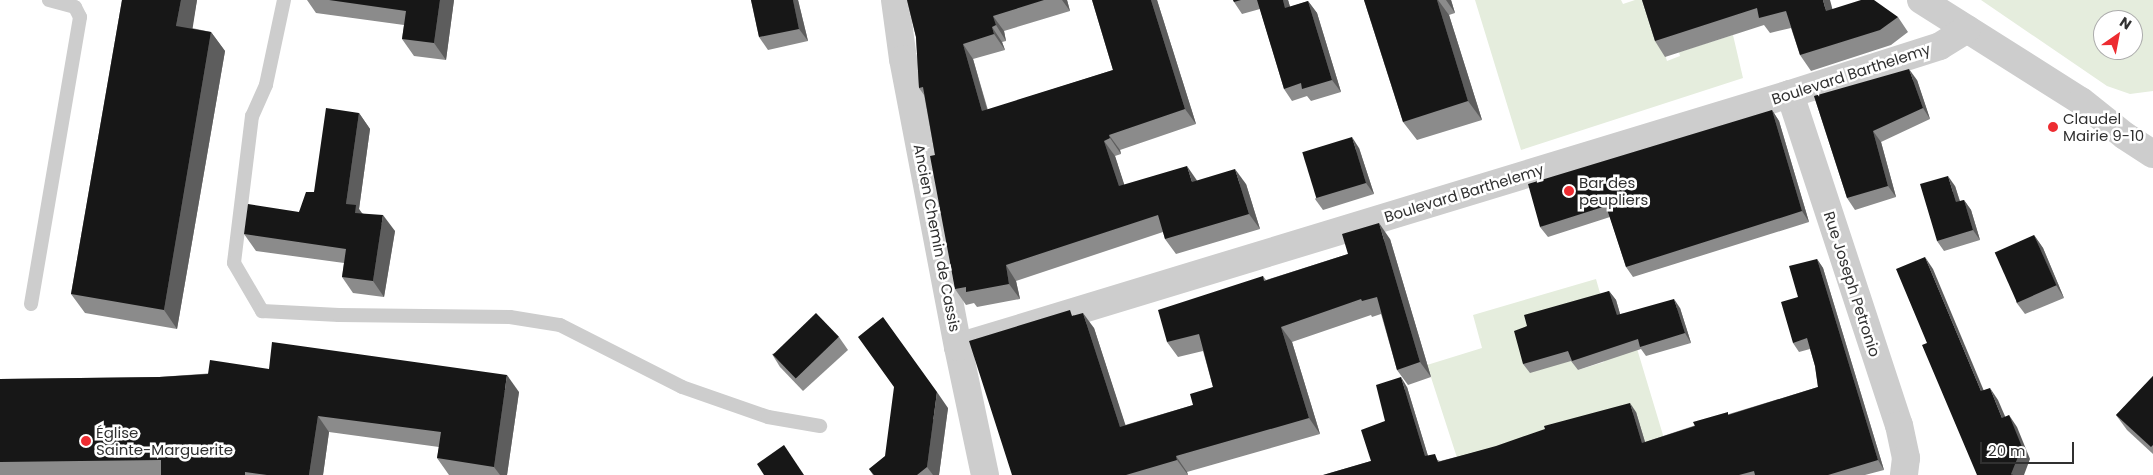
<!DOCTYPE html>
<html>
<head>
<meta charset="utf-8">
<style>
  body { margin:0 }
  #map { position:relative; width:2153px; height:475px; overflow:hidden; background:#fff; font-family:Poppins,sans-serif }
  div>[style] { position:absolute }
  .green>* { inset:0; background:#e5eddd }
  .lane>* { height:14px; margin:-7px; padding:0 7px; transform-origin:7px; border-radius:7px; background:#cdcdcd }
  .street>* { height:28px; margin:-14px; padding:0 14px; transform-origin:14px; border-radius:14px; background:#cdcdcd }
  .wall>* { inset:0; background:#8b8b8b }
  .shaded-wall>* { inset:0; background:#5d5d5d }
  .building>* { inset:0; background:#171717; transform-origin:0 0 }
  .dots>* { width:14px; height:14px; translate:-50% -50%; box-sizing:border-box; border:2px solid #fff; border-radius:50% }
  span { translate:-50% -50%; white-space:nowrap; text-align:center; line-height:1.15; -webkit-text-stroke:5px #fff; paint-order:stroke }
  .street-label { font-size:15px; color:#303030 }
  .poi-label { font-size:15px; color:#303030 }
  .left { translate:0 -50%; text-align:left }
  .north { position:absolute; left:2093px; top:10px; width:50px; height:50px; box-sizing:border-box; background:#fff; border:1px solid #acacac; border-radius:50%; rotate:33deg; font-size:14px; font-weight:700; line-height:20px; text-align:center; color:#303030 }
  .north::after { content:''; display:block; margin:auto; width:18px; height:22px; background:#ed2c31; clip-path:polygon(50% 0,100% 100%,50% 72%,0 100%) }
  .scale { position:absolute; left:1980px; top:442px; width:94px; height:22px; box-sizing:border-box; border:2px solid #303030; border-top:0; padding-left:6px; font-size:15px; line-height:18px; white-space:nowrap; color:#303030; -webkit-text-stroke:4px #fff; paint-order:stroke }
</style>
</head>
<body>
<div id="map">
  <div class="green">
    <i style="clip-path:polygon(1475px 0,1621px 0,1623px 4px,1635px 0,1648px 0,1667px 61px,1680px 56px,1679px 52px,1733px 35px,1743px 78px,1521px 150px)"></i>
    <i style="clip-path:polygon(evenodd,1981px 0,2153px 0,2153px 91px,2130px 94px,2107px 86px,1981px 0,2103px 20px,2133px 20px,2133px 50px,2103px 50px,2103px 20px)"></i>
    <i style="clip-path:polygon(evenodd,1596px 279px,1604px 307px,1621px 324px,1629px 322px,1675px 475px,1655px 475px,1636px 413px,1460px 467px,1427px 365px,1482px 348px,1473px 315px,1596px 279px,1588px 307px,1604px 362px,1578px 370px,1574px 359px,1588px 307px)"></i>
  </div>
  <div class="lane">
    <i style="left:284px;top:0;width:87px;rotate:102deg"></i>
    <i style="left:266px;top:85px;width:34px;rotate:114deg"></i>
    <i style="left:252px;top:116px;width:148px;rotate:97deg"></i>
    <i style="left:234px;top:263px;width:56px;rotate:59.7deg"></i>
    <i style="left:262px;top:311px;width:77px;rotate:3deg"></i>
    <i style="left:339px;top:315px;width:171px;rotate:0.7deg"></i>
    <i style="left:510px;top:317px;width:51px;rotate:9.1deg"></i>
    <i style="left:560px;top:325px;width:137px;rotate:26.9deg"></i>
    <i style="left:682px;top:387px;width:91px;rotate:19.2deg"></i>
    <i style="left:768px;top:417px;width:53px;rotate:9.8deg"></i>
    <i style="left:31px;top:304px;width:291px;rotate:-80.3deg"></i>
    <i style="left:80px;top:17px;width:11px;rotate:-117deg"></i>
    <i style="left:75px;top:7px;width:27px;rotate:-165deg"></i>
  </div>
  <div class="street">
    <i style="left:895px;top:0;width:60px;rotate:82.3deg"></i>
    <i style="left:903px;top:59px;width:293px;rotate:79.2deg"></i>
    <i style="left:958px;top:347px;width:131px;rotate:78.1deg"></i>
    <i style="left:1921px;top:0;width:189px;rotate:32.3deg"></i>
    <i style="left:2081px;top:101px;width:56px;rotate:38.5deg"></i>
    <i style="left:2125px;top:136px;width:33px;rotate:33deg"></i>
    <i style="left:1790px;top:94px;width:348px;rotate:71.8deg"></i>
    <i style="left:1899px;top:425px;width:34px;rotate:78deg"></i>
    <i style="left:1906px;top:458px;width:17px;rotate:97deg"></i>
    <i style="left:958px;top:347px;width:870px;rotate:-16.91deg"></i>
    <i style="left:1790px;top:94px;width:157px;rotate:-17.7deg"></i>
    <i style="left:1940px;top:46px;width:32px;rotate:-32deg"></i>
  </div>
  <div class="wall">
    <i style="clip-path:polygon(122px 0,197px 0,192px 28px,211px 32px,225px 51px,177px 329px,85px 313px,71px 294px)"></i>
    <i style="clip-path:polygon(307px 0,454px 0,446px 60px,414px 56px,402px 39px,404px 25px,316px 13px)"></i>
    <i style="clip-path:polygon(751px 0,798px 0,808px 41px,768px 50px,759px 37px)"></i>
    <i style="clip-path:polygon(907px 0,1067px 0,1070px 11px,1004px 31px,1006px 41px,1002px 42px,1005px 50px,973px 59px,988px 110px,1113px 70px,1092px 0,1157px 0,1196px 124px,1120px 150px,1121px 154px,1115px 156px,1124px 185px,1197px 181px,1246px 184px,1260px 229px,1176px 254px,1165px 239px,1163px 232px,1016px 281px,1020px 299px,977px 307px,974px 303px,966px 305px,955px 289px,935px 155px,924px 95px,919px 88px,916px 37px)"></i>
    <i style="clip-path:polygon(1233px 0,1288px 0,1290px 7px,1308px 1px,1317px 13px,1341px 92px,1311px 101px,1307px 96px,1292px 101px,1284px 89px,1260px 9px,1242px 14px,1234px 2px)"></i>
    <i style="clip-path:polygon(1364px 0,1451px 0,1455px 13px,1449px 15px,1482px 120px,1417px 140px,1403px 122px)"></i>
    <i style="clip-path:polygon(1642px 0,1833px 9px,1898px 17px,1908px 32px,1891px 45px,1811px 71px,1800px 55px,1791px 28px,1770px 33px,1764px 25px,1665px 57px,1655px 41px)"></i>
    <i style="clip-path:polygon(1917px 80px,1930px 119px,1881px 142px,1896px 197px,1855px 210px,1847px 198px,1814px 96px)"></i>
    <i style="clip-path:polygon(1772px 110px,1779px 121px,1809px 222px,1633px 277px,1626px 267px,1610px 217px,1548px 237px,1540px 227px)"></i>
    <i style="clip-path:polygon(359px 113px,370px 129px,359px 209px,362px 213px,395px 231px,384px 297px,353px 293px,342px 277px,344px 263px,256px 251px,244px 234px,299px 212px,314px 192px)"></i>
    <i style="clip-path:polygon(1359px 148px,1374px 194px,1323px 210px,1315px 199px)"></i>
    <i style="clip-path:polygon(1955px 186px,1960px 201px,1964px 200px,1971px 210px,1980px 240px,1944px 251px,1937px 241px)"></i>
    <i style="clip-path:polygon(2034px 235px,2043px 248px,2064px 298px,2025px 314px,2016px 302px)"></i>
    <i style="clip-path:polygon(1390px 239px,1431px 377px,1408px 385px,1397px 370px,1381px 314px,1372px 317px,1371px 315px,1292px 342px,1320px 434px,1187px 472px,1188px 475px,1012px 475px,1073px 315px,1094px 328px,1125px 425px,1193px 405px,1213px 387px,1203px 351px,1178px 357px,1167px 342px,1263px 276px,1266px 280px,1348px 254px)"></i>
    <i style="clip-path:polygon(1817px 259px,1823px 268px,1884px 470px,1865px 475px,1323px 475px,1371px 461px,1385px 421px,1407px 387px,1428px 456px,1440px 461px,1636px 412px,1645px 442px,1729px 414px,1818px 387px,1815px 366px,1810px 349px,1799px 352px,1793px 343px,1798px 297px)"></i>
    <i style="clip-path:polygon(1609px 291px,1616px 300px,1620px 314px,1680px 308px,1691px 343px,1646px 356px,1641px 349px,1578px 370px,1571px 361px,1530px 373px,1523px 364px,1527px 326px)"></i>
    <i style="clip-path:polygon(839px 337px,848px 350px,803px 391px,780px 367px,772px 354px)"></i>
    <i style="clip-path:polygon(269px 369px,519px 392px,507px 475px,449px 475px,437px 458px,439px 447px,329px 432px,323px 475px,0 475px,0 379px,159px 377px)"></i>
    <i style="clip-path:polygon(2153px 376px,2153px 454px,2127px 430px,2116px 415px)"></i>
    <i style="clip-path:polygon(948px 408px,939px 475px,873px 475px,869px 469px)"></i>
  </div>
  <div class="shaded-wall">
    <i style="clip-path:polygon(181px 0,197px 0,190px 45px,176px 26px)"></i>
    <i style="clip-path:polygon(440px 0,454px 0,446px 60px,434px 43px)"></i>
    <i style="clip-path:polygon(793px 0,798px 0,808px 41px,799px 29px)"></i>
    <i style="clip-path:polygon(1062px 0,1067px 0,1070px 11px)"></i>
    <i style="clip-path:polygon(1151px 0,1157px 0,1196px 124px,1185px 109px)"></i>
    <i style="clip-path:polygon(1283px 0,1288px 0,1294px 20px,1285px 8px)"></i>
    <i style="clip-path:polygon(1437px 0,1438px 0,1449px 15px,1482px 120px,1468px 101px)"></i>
    <i style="clip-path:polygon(1446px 0,1451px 0,1455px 13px)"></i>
    <i style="clip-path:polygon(1823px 0,1830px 0,1837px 26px,1826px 11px)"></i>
    <i style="clip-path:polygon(1308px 1px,1317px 13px,1341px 92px,1332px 80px)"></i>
    <i style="clip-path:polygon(993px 16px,1004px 31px,1006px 41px,996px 25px)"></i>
    <i style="clip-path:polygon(992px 27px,1002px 42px,1005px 50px,994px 34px)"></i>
    <i style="clip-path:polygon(211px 32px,225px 51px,177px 329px,164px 310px)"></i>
    <i style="clip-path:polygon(963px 44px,973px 59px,992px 127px,982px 111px)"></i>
    <i style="clip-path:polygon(1909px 69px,1917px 80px,1930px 119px,1923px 108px)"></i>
    <i style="clip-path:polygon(1772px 110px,1779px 121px,1809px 222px,1802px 211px)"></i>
    <i style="clip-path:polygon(359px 113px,370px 129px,359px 209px,367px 221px,367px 229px,346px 204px)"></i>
    <i style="clip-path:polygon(1873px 131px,1881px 142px,1896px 197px,1888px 186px)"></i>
    <i style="clip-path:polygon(1109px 135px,1120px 150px,1121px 154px,1110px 138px)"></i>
    <i style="clip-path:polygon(1352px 137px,1359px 148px,1374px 194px,1366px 183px)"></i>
    <i style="clip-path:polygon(1104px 141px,1115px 156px,1130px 202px,1119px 186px)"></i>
    <i style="clip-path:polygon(1187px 166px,1198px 182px,1192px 182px)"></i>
    <i style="clip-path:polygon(1235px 169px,1246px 184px,1260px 229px,1249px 214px)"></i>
    <i style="clip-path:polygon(1948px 176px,1955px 186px,1963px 212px,1956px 202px)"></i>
    <i style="clip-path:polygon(1964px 200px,1971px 210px,1980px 240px,1973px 230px)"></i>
    <i style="clip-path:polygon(383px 215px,395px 231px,384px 297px,373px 281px)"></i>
    <i style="clip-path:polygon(1379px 223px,1390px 239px,1431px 377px,1420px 362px)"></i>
    <i style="clip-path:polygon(2034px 235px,2043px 248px,2064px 298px,2056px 285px)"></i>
    <i style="clip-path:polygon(1925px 257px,1933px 269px,1989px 403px,1981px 391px)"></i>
    <i style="clip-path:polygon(1817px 259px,1823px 268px,1884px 470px,1878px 460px)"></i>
    <i style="clip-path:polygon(1006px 265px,1016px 281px,1020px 299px,1009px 284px)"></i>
    <i style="clip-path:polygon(1609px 291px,1616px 300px,1623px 324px,1617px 315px)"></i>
    <i style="clip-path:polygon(1674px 299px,1680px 308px,1691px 343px,1685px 333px)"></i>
    <i style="clip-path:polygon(1083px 313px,1094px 328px,1131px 442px,1120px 427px)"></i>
    <i style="clip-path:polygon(1281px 327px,1292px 342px,1320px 434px,1309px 418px)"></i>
    <i style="clip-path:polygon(507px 375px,519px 392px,507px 475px,500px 475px,494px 467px)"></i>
    <i style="clip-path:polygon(1401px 377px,1407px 387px,1431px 466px,1425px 456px)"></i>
    <i style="clip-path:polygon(1990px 388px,1998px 400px,2011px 430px,2002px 418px)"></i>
    <i style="clip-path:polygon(937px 392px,948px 408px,939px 475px,933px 475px,927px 467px)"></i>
    <i style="clip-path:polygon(1630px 403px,1636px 412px,1648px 452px,1642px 443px)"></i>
    <i style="clip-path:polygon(2009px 415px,2017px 427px,2030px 459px,2024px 475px,2012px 475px,2011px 474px)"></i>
    <i style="clip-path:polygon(318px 416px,329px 432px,323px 475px,309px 475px)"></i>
    <i style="clip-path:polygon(1176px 456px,1187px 472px,1188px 475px,1177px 460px)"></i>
  </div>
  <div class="building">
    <i style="clip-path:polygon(122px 0,181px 0,176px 26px,211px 32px,164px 310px,71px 294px)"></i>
    <i style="clip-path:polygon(329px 0,440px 0,434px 43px,402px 39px,406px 11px)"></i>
    <i style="clip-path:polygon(751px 0,793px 0,799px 29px,759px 37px)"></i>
    <i style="clip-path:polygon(907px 0,1044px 0,993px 16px,996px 25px,992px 27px,994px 34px,963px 44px,982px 111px,1113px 70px,1092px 0,1151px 0,1185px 109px,1109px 135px,1110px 138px,1104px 141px,1119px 186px,1187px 166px,1192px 182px,1235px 169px,1249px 214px,1165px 239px,1158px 215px,1006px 265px,1009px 284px,966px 292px,966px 287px,955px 289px,930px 156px,935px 155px,923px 87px,919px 88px,916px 37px)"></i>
    <i style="clip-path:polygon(1233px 0,1241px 0,1234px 2px)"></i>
    <i style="clip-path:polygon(1257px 0,1283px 0,1285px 8px,1308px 1px,1332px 80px,1302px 89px,1301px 83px,1284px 89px)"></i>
    <i style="clip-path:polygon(1364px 0,1437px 0,1468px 101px,1403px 122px)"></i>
    <i style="clip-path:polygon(1642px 0,1823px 0,1826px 11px,1861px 0,1874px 0,1898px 17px,1880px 30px,1800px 55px,1786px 11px,1759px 18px,1757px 8px,1655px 41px)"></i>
    <i style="clip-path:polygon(1909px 69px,1923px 108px,1873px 131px,1888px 186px,1847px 198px,1814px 96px)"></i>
    <i style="clip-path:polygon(326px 108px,359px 113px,346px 204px,356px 205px,355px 213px,383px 215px,373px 281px,342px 277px,346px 249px,244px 234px,248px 204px,299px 212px,306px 192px,314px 192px)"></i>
    <i style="clip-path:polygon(1772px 110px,1802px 211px,1626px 267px,1606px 206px,1540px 227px,1528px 184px)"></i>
    <i style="left:1352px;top:137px;width:48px;height:52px;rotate:73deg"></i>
    <i style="clip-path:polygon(1948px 176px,1956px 202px,1964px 200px,1973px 230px,1937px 241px,1920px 184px)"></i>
    <i style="clip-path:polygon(1379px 223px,1420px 362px,1397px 370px,1377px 297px,1362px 301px,1361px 299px,1281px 327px,1309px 418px,1176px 456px,1177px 460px,1126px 475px,1012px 475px,969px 341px,1070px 310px,1072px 316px,1083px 313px,1120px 427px,1193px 405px,1190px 394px,1213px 387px,1199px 334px,1167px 342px,1158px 310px,1263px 276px,1264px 281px,1348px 254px,1342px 234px)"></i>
    <i style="left:2034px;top:235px;width:55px;height:43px;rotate:66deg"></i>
    <i style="clip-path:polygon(1925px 257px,1981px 391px,1990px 388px,2002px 418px,2009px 415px,2022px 447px,2011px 474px,2013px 475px,1975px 475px,1977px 475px,1922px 345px,1927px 343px,1896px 269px)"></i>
    <i style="clip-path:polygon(1817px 259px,1878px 460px,1828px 475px,1755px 475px,1754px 471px,1739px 475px,1323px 475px,1371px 461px,1361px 430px,1385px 421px,1376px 385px,1401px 377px,1425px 456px,1435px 454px,1438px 462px,1496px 446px,1545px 429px,1544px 426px,1630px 403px,1642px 443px,1695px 426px,1693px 422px,1728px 412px,1728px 415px,1818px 387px,1815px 366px,1807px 338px,1793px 343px,1781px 302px,1798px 297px,1789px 266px)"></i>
    <i style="clip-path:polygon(1609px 291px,1617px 315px,1674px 299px,1685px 333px,1640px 347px,1638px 339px,1572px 361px,1568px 351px,1523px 364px,1514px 331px,1527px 326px,1524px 315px)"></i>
    <i style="left:816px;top:313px;width:33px;height:60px;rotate:46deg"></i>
    <i style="clip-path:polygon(883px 317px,937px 392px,927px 467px,917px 475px,874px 475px,869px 469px,885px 456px,894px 387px,858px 337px)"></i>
    <i style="clip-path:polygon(272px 342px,507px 375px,494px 467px,437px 458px,441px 432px,318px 416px,309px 475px,267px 475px,245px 472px,245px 475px,161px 475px,161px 460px,0 462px,0 379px,159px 377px,208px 374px,210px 360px,269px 369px)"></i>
    <i style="clip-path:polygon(2153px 376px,2153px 445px,2151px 447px,2116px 415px)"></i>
    <i style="clip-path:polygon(784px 445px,804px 475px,764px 475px,757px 464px)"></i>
  </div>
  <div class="dots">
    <i style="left:2053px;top:127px;background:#ed2c31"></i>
    <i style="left:1569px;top:191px;background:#ed2c31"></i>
    <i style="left:86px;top:441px;background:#ed2c31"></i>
  </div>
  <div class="street-label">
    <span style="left:1851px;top:74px;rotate:-18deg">Boulevard Barthelemy</span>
    <span style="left:1464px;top:193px;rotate:-17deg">Boulevard Barthelemy</span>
    <span style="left:937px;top:238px;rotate:79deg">Ancien Chemin de Cassis</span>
    <span style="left:1852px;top:284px;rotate:72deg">Rue Joseph Petronio</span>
  </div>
  <div class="poi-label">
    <span class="left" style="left:2063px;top:127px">Claudel<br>Mairie 9-10</span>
    <span class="left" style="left:1579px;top:191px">Bar des<br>peupliers</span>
    <span class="left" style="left:96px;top:441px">Église<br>Sainte-Marguerite</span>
  </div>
  <div class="north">N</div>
  <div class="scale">20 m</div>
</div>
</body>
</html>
